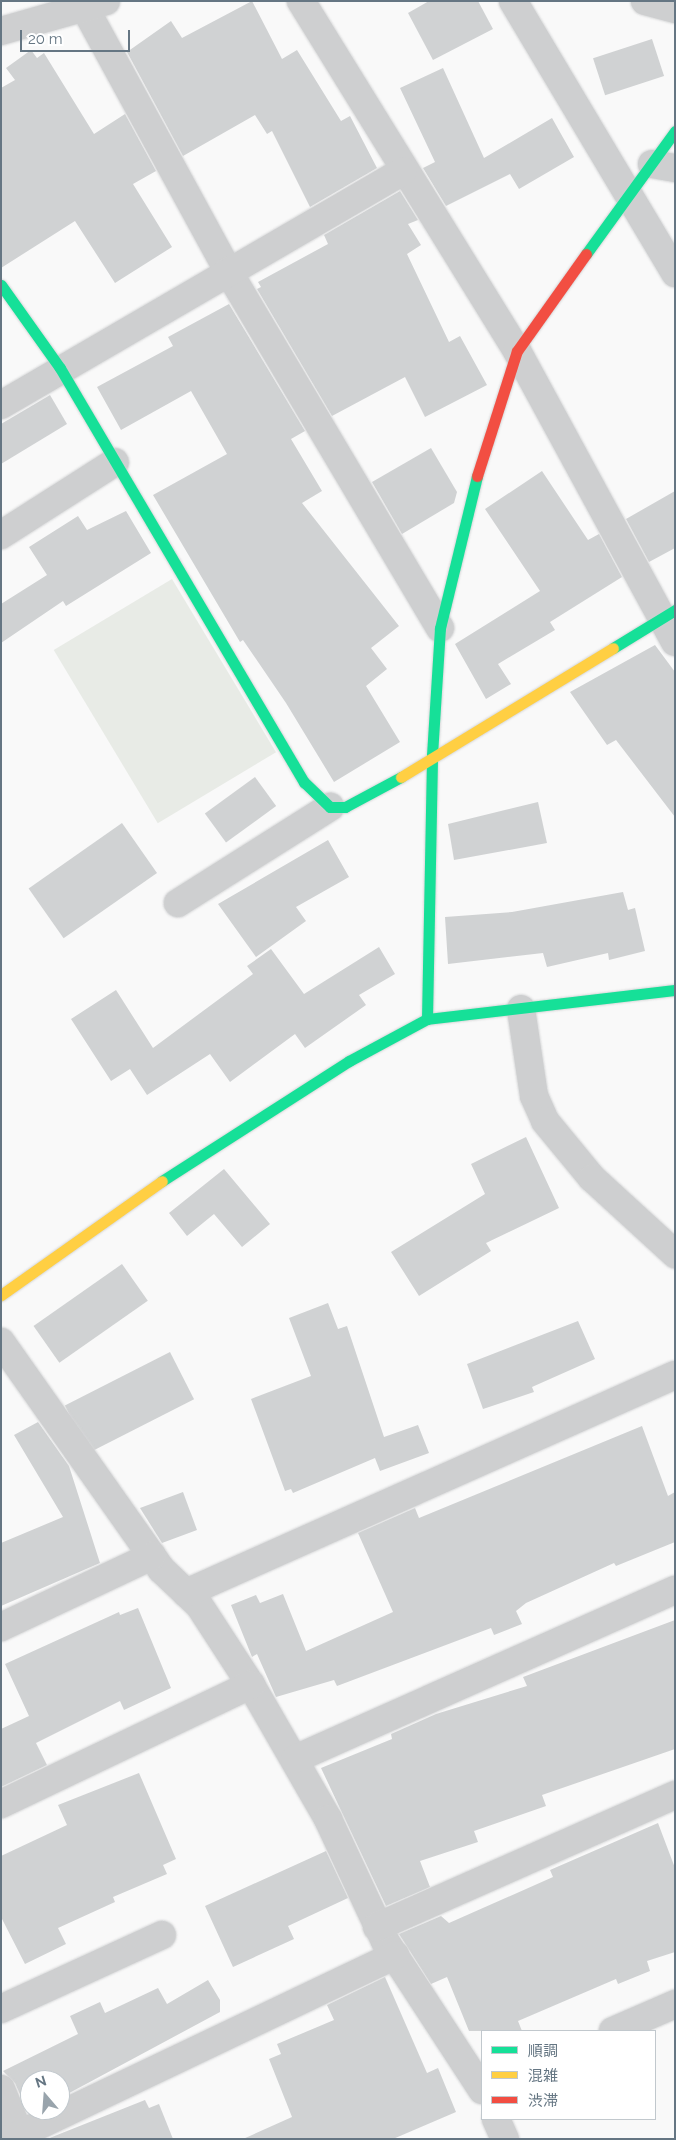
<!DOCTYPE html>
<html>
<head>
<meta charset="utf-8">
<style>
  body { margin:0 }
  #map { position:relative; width:676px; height:2140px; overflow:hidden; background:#f9f9f9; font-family:Raleway,"Noto Sans JP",sans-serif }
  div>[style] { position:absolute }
  .green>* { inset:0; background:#e8ebe6; transform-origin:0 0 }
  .building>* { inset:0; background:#d0d2d3; transform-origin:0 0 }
  .roads { filter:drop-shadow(0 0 1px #d5d6d7) drop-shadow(0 0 1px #d5d6d7) }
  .street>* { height:28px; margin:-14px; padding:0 14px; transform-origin:14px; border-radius:14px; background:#cecfd0 }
  .fast>* { height:11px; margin:-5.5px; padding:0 5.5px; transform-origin:5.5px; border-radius:5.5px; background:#16e098 }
  .slow>* { height:11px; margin:-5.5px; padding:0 5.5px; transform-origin:5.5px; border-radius:5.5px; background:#ffcf43 }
  .jam>* { height:11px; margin:-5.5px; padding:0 5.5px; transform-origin:5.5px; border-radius:5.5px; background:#f24e42 }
  span { translate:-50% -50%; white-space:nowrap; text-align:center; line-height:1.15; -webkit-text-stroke:5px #fff; paint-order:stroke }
  .frame { position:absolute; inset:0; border:2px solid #657683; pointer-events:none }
  .legend { position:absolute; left:481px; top:2030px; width:175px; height:90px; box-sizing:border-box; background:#fff; border:1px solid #c1c8cd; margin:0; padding:6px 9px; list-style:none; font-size:15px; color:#657683 }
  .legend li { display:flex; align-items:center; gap:10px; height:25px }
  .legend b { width:25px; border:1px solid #c1c8cd }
  .north { position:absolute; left:20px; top:2070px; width:50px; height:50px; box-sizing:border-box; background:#fff; border:1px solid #c1c8cd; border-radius:50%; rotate:342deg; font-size:14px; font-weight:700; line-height:20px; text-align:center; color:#657683 }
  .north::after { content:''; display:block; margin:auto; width:18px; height:22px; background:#99a4ac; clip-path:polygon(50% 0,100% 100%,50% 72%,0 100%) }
  .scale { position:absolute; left:20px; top:30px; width:110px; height:22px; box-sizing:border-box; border:2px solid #657683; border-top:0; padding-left:6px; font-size:15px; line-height:18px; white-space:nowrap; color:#657683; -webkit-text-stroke:4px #fff; paint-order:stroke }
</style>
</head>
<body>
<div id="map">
  <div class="green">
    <i style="left:172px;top:579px;width:202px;height:138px;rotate:59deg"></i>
  </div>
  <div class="building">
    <i style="clip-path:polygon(252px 1px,282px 59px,297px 50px,341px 121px,350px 116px,377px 168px,310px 207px,272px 131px,267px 134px,255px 115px,183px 156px,127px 52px,171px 21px,182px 38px)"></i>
    <i style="clip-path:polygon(429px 1px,478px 1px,493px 29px,433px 60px,408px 13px)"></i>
    <i style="left:652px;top:39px;width:39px;height:62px;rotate:72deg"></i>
    <i style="clip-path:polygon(31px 50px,37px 58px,44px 53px,94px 134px,125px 114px,156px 171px,133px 184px,172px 247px,115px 283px,75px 221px,1px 268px,1px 88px,15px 80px,6px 68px)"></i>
    <i style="clip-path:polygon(443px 68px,484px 158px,552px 118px,574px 157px,519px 189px,510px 174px,446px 206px,423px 168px,435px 162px,400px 88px)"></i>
    <i style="clip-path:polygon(400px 191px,418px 220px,408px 224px,421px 245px,407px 254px,449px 342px,460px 336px,487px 385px,425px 417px,405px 377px,332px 416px,257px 289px,261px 287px,258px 282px,328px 244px,324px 235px)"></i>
    <i style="clip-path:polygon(229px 304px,305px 431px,291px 439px,322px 491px,302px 503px,399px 626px,371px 648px,387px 669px,366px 686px,400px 742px,334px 782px,286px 703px,243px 640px,240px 642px,153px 495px,227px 454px,191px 391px,121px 430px,97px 387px,173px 346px,168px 337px)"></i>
    <i style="clip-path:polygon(50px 395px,67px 424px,1px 464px,1px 424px)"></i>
    <i style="clip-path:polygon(431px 448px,457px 492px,454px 503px,402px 534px,372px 482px)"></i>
    <i style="clip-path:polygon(542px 471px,588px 540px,599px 534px,622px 577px,550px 622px,555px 630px,498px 664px,511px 684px,486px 699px,455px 644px,540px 591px,485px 509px)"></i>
    <i style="clip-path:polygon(675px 491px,675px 548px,649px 562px,626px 519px)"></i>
    <i style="clip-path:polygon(126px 511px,151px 553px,66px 606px,63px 601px,1px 643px,1px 604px,47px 575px,29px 547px,78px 516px,87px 530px)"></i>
    <i style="clip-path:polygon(655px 645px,675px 672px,675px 817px,616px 740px,607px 745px,570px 692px)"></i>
    <i style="left:255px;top:777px;width:36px;height:62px;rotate:54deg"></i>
    <i style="clip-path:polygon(538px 802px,547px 843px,454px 860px,448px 824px)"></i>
    <i style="left:122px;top:823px;width:61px;height:114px;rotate:55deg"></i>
    <i style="clip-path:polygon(328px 840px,349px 877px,296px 907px,306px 921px,256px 957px,218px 904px)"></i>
    <i style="clip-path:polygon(623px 892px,628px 910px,635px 908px,645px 951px,609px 960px,608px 953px,547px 967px,543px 953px,448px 964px,445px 917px,512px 912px)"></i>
    <i style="clip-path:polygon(379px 947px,395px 974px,359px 995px,366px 1005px,305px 1048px,295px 1034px,230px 1082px,210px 1054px,147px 1095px,130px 1069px,111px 1081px,71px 1019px,116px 990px,153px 1048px,253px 974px,247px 966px,271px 949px,304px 994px)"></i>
    <i style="clip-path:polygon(526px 1137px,559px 1208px,486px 1243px,491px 1251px,419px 1296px,391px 1252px,485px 1194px,471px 1164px)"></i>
    <i style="clip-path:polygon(224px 1169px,270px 1224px,242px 1247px,214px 1214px,187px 1236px,169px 1213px)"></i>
    <i style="left:122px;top:1264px;width:45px;height:108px;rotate:55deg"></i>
    <i style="clip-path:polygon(328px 1303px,338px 1329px,347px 1326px,384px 1437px,418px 1425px,429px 1453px,380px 1471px,375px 1458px,293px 1493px,291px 1489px,285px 1491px,251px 1399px,311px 1376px,289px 1318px)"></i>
    <i style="clip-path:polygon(578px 1321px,595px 1359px,532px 1387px,534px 1392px,483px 1409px,467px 1364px)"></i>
    <i style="left:170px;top:1352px;width:53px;height:118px;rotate:63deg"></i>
    <i style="clip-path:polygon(38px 1422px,69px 1466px,100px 1563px,1px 1606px,1px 1543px,63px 1517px,14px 1435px)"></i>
    <i style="clip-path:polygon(642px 1426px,668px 1496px,675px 1492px,675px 1542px,616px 1566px,614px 1563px,526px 1603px,516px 1611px,522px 1624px,494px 1635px,491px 1628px,337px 1686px,334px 1680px,276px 1697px,257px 1654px,252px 1657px,231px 1605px,256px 1595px,260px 1603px,283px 1594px,306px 1651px,393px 1612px,358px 1533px,415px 1508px,419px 1518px)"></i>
    <i style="clip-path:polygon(183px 1492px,197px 1530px,162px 1543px,140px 1508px)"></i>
    <i style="clip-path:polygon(138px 1608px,171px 1688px,124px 1710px,120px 1701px,36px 1743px,47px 1765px,1px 1787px,1px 1729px,29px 1716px,5px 1664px,119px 1612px,120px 1615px)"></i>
    <i style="clip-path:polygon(675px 1620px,675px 1749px,542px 1795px,546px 1806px,474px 1831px,478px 1842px,420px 1861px,430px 1887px,386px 1906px,321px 1768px,392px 1739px,391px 1734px,436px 1714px,527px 1686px,523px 1677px)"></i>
    <i style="clip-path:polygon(139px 1773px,176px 1859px,163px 1865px,167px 1874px,113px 1897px,115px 1902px,58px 1928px,66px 1944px,25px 1964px,1px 1917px,1px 1856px,67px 1825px,58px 1805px)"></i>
    <i style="clip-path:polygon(658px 1823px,675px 1868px,675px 1952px,647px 1961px,650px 1971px,618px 1984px,616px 1979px,518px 2021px,522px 2031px,469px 2031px,447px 1977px,431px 1984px,399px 1934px,441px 1916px,449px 1923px,553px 1877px,550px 1870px)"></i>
    <i style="clip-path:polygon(326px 1851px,348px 1898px,288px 1926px,294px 1939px,233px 1967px,205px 1906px)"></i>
    <i style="clip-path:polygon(385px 1977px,427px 2073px,438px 2068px,456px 2112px,393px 2139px,243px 2139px,292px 2117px,269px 2059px,281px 2054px,277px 2044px,334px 2020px,327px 2005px)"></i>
    <i style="clip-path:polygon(208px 1980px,220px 2000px,220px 2012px,60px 2098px,60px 2080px,30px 2080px,30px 2110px,34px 2110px,28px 2113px,15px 2083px,3px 2071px,78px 2034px,70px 2016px,100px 2002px,105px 2013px,158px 1988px,167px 2004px)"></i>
    <i style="clip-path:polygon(145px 2100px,149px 2108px,159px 2104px,173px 2139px,47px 2139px)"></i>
  </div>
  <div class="roads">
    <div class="street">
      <i style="left:81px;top:1px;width:307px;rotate:61.4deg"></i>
      <i style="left:228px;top:271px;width:415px;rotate:59.3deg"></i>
      <i style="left:301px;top:1px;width:411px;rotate:58.3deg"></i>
      <i style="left:517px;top:351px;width:331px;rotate:61.5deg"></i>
      <i style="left:513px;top:1px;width:317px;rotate:59.2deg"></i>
      <i style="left:645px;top:1px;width:31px;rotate:15deg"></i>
      <i style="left:1px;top:31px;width:109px;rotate:-15.9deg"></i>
      <i style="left:652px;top:164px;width:23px;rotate:10deg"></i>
      <i style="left:1px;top:405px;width:465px;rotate:-30.2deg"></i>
      <i style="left:1px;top:535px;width:135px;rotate:-32.6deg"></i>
      <i style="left:178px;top:903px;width:180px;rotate:-32.3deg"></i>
      <i style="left:521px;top:1009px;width:88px;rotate:81.5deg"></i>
      <i style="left:534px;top:1096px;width:27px;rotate:66deg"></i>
      <i style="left:545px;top:1121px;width:74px;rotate:50.5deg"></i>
      <i style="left:592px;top:1178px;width:113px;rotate:42.5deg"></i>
      <i style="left:1px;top:1342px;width:278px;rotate:54.8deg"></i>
      <i style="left:161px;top:1569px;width:52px;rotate:43.5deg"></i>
      <i style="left:199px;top:1605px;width:95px;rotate:57deg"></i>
      <i style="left:251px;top:1685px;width:155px;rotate:60.1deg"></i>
      <i style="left:328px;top:1819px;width:135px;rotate:65deg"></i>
      <i style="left:385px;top:1941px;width:178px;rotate:56.9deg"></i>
      <i style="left:186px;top:1593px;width:535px;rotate:-24.03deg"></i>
      <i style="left:1px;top:1627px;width:167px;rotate:-25.2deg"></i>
      <i style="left:295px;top:1759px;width:416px;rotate:-24deg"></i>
      <i style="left:1px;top:1804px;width:277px;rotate:-25.5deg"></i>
      <i style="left:377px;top:1927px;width:326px;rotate:-23.9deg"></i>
      <i style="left:1px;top:2009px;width:177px;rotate:-24.7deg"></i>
      <i style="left:613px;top:2031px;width:68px;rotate:-23.5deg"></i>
      <i style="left:1px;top:2089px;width:48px;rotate:67.8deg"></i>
      <i style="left:496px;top:2119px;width:22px;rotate:66deg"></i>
      <i style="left:10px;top:2139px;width:427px;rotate:-25.5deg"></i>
    </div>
    <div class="fast">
      <i style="left:586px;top:254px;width:152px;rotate:-54.1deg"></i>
      <i style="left:1px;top:285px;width:102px;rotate:54.6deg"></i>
      <i style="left:60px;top:368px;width:481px;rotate:59.5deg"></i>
      <i style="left:304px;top:782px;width:36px;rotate:44deg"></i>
      <i style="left:330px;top:807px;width:15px"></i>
      <i style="left:345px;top:807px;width:64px;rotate:-28.2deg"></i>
      <i style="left:613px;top:648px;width:73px;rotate:-31.5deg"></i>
      <i style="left:427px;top:1019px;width:264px;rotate:-88.9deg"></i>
      <i style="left:432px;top:755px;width:127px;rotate:-86.4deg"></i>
      <i style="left:440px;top:628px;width:156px;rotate:-76.3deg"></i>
      <i style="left:162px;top:1181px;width:222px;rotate:-32.7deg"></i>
      <i style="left:349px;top:1061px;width:89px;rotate:-28.3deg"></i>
      <i style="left:427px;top:1019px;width:250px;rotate:-6.7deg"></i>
    </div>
    <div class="slow">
      <i style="left:401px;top:777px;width:248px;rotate:-31.3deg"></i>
      <i style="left:1px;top:1295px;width:197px;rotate:-35.3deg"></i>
    </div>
    <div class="jam">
      <i style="left:477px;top:476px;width:131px;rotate:-72.3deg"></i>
      <i style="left:517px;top:351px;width:119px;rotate:-54.6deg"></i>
    </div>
  </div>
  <div class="frame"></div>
  <ul class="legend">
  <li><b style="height:6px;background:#16e098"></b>順調</li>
  <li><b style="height:6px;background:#ffcf43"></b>混雑</li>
  <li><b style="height:6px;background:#f24e42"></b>渋滞</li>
  </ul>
  <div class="north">N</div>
  <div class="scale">20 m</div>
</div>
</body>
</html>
